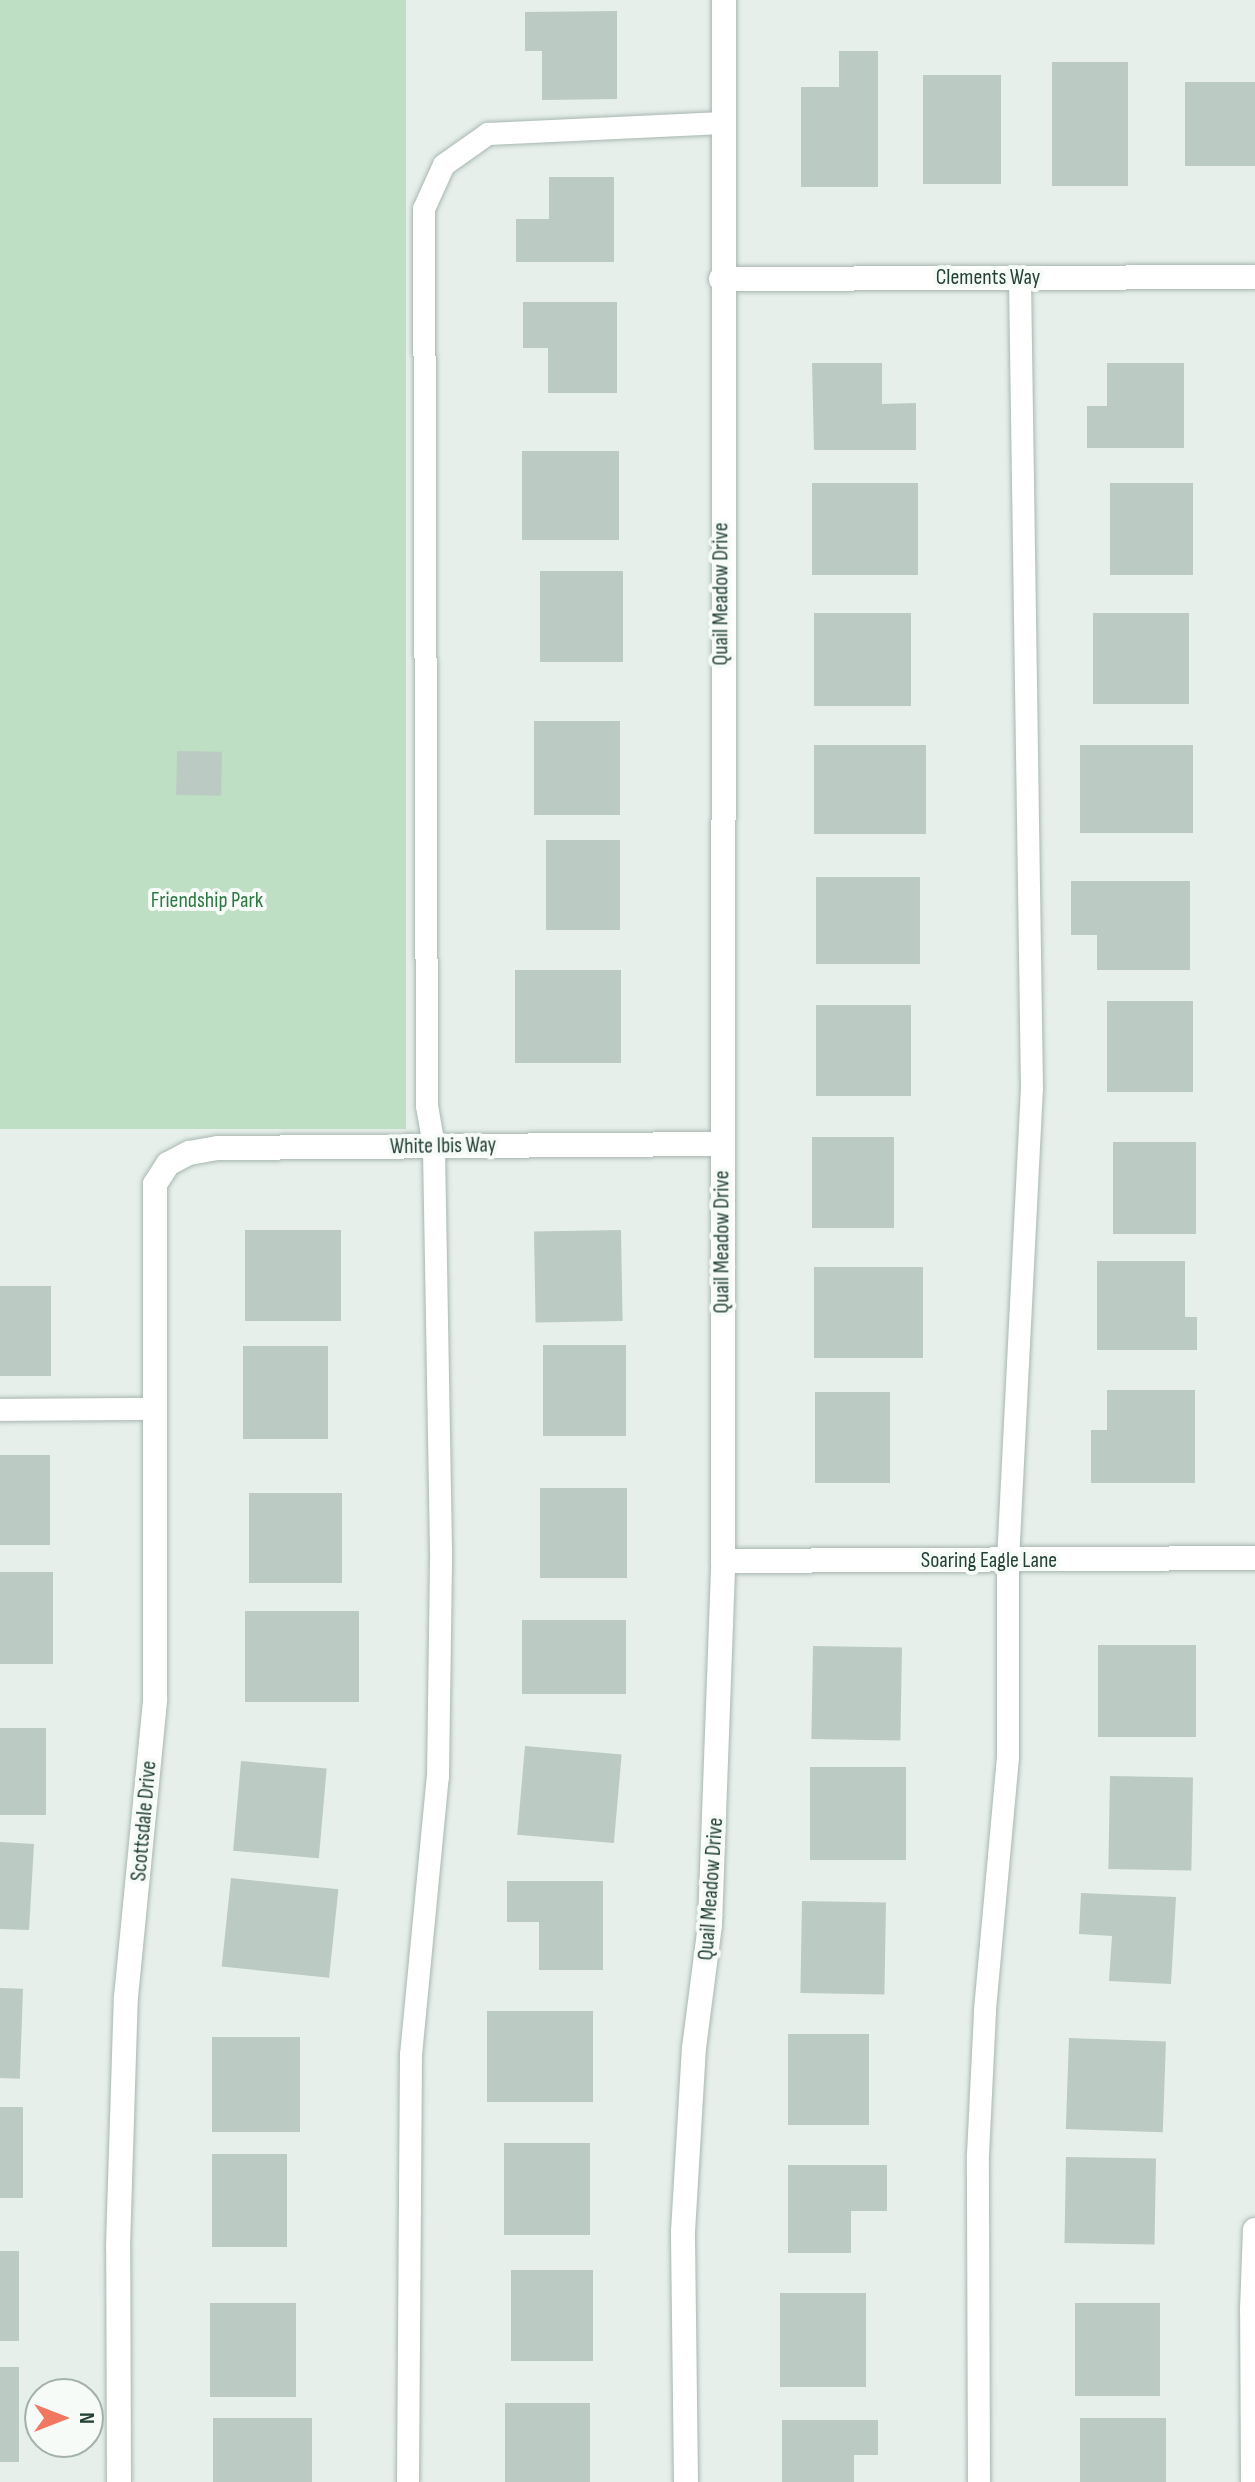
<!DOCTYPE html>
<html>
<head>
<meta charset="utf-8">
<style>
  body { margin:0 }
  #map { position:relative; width:1255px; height:2482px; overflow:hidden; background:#e6efea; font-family:"Sofia Sans Condensed",sans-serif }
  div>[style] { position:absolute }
  .green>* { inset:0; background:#bfdfc5; transform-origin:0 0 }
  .building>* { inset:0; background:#bbcac3; transform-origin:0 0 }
  .roads { filter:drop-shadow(0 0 2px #a8b7b1) drop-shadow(0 0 2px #a8b7b1) }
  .lane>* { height:22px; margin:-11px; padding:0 11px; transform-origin:11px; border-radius:11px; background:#fff }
  .street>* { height:24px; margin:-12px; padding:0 12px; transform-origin:12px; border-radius:12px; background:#fff }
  span { translate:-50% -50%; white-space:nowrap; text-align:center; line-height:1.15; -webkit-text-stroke:8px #f7fbf8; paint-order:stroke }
  .street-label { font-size:22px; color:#244137 }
  .park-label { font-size:22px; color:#2e7944 }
  .north { position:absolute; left:24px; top:2378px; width:80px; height:80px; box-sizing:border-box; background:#f7fbf8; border:2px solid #a3b1ab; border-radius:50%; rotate:90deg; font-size:22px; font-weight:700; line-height:32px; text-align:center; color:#244137 }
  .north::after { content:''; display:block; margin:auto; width:28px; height:36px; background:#f27760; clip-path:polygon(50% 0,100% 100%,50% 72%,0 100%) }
</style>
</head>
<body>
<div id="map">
  <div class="green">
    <i style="left:0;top:0;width:406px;height:1129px"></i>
  </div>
  <div class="building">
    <i style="clip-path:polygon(617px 11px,617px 99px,542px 100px,542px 51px,525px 51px,525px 12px)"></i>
    <i style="clip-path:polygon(839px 51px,878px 51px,878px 187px,801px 187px,801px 87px,839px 87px)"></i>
    <i style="left:1052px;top:62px;width:76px;height:124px"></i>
    <i style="left:923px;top:75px;width:78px;height:109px"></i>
    <i style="left:1185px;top:82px;width:70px;height:84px"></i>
    <i style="clip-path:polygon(549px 177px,614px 177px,614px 262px,516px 262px,516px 219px,549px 219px)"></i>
    <i style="clip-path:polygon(523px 302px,617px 302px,617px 393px,548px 393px,548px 348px,523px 348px)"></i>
    <i style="clip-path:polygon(812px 363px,882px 363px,882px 404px,916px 403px,916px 450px,814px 450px)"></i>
    <i style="clip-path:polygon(1107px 363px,1184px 363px,1184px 448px,1087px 448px,1087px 406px,1107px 406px)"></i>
    <i style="left:522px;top:451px;width:97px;height:89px"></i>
    <i style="left:812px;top:483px;width:106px;height:92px"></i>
    <i style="left:1110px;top:483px;width:83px;height:92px"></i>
    <i style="left:540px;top:571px;width:83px;height:91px"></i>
    <i style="left:814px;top:613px;width:97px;height:93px"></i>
    <i style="left:1093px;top:613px;width:96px;height:91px"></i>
    <i style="left:534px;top:721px;width:86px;height:94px"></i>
    <i style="left:814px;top:745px;width:112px;height:89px"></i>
    <i style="left:1080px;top:745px;width:113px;height:88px"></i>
    <i style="left:177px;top:751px;width:45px;height:44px;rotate:1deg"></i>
    <i style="left:546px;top:840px;width:74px;height:90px"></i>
    <i style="left:816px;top:877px;width:104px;height:87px"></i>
    <i style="clip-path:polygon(1071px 881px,1190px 881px,1190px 970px,1097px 970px,1097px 935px,1071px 935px)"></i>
    <i style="left:515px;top:970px;width:106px;height:93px"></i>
    <i style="left:1107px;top:1001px;width:86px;height:91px"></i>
    <i style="left:816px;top:1005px;width:95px;height:91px"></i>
    <i style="left:812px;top:1137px;width:82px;height:91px"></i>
    <i style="left:1113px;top:1142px;width:83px;height:92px"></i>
    <i style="left:245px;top:1230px;width:96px;height:91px"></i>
    <i style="left:621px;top:1230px;width:91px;height:87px;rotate:89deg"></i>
    <i style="clip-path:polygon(1097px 1261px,1185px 1261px,1185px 1317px,1197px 1317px,1197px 1350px,1097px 1350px)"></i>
    <i style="left:814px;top:1267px;width:109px;height:91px"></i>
    <i style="left:0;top:1286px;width:51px;height:90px"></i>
    <i style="left:543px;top:1345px;width:83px;height:91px"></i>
    <i style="left:243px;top:1346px;width:85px;height:93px"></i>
    <i style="clip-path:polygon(1107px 1390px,1195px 1390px,1195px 1483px,1091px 1483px,1091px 1430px,1107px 1430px)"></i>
    <i style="left:815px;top:1392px;width:75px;height:91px"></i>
    <i style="left:0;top:1455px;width:50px;height:90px"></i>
    <i style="left:540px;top:1488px;width:87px;height:90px"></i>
    <i style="left:249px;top:1493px;width:93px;height:90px"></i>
    <i style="left:0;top:1572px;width:53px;height:92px"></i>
    <i style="left:245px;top:1611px;width:114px;height:91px"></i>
    <i style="left:522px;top:1620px;width:104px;height:74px"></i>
    <i style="left:1098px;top:1645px;width:98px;height:92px"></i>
    <i style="left:813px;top:1646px;width:89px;height:93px;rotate:1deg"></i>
    <i style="left:0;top:1728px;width:46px;height:87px"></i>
    <i style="left:525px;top:1746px;width:97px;height:89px;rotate:5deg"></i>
    <i style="left:241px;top:1761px;width:86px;height:90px;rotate:5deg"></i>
    <i style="left:810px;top:1767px;width:96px;height:93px"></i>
    <i style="left:1110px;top:1776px;width:83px;height:93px;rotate:1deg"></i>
    <i style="clip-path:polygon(0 1842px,34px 1844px,29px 1930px,0 1929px)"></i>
    <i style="left:231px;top:1878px;width:108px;height:89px;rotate:6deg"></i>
    <i style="clip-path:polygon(507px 1881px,603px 1881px,603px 1970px,539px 1970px,539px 1922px,507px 1922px)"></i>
    <i style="clip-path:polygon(1081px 1893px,1176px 1897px,1171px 1984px,1109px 1981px,1112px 1936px,1079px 1934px)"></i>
    <i style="left:802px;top:1901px;width:84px;height:92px;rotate:1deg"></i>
    <i style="left:0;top:1988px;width:23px;height:90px;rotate:2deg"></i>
    <i style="left:487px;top:2011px;width:106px;height:91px"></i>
    <i style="left:788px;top:2034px;width:81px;height:91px"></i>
    <i style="left:212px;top:2037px;width:88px;height:95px"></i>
    <i style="left:1069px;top:2038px;width:97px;height:91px;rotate:2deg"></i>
    <i style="left:0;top:2107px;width:23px;height:91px"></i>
    <i style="left:504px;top:2143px;width:86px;height:92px"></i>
    <i style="left:212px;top:2154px;width:75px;height:93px"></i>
    <i style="left:1066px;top:2157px;width:90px;height:86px;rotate:1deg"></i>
    <i style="clip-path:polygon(788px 2165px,887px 2165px,887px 2211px,851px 2211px,851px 2253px,788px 2253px)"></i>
    <i style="left:0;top:2251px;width:19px;height:90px"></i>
    <i style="left:511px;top:2270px;width:82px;height:91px"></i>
    <i style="left:780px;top:2293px;width:86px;height:94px"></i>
    <i style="left:210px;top:2303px;width:86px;height:94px"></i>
    <i style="left:1075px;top:2303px;width:85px;height:93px"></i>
    <i style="left:0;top:2367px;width:19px;height:95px"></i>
    <i style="left:505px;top:2403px;width:85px;height:79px"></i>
    <i style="left:213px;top:2418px;width:99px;height:64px"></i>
    <i style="left:1080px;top:2418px;width:86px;height:64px"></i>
    <i style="clip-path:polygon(782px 2420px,878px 2420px,878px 2455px,854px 2455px,854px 2482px,782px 2482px)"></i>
  </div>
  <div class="roads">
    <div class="lane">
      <i style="left:0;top:1410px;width:153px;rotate:-0.4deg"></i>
      <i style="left:408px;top:2482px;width:427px;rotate:-89.6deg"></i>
      <i style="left:411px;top:2055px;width:279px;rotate:-84.5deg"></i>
      <i style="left:438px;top:1777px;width:227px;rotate:-89.2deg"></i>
      <i style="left:441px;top:1550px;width:404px;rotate:-91deg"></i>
      <i style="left:434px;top:1146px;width:41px;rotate:-99.9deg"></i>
      <i style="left:427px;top:1106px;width:897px;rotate:-90.19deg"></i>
      <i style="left:424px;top:209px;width:48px;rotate:-65.6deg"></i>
      <i style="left:444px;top:165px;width:54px;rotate:-35.2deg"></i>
      <i style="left:488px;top:134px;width:235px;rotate:-2.7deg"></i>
      <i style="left:979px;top:2482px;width:327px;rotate:-90.2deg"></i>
      <i style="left:978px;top:2155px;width:145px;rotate:-87.2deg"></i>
      <i style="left:985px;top:2010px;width:253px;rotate:-84.8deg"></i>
      <i style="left:1008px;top:1758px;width:197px;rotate:-90deg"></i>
      <i style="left:1008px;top:1561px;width:473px;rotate:-87.1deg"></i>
      <i style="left:1032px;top:1089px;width:811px;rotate:-90.85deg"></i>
    </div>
    <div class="street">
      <i style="left:721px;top:279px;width:534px;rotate:-0.21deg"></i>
      <i style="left:723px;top:1561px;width:532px;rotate:-0.32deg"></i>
      <i style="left:119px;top:2482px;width:236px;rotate:-90.2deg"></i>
      <i style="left:118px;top:2246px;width:249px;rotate:-88.2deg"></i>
      <i style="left:126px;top:1997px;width:298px;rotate:-84.4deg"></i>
      <i style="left:155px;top:1700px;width:516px;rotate:-90deg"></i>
      <i style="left:155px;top:1184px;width:24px;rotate:-57deg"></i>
      <i style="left:168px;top:1164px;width:24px;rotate:-28deg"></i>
      <i style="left:189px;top:1153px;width:29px;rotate:-10deg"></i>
      <i style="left:218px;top:1148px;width:503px;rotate:-0.46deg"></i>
      <i style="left:686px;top:2482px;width:250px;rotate:-90.7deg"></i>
      <i style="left:683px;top:2232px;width:184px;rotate:-86.6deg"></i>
      <i style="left:694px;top:2048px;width:125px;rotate:-82.6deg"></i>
      <i style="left:710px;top:1924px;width:363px;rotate:-87.9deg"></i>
      <i style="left:723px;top:1561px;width:1561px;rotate:-89.96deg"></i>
      <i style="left:1253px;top:2482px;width:172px;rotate:-90.3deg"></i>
      <i style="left:1252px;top:2310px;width:80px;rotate:-87.9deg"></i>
    </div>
  </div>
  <div class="street-label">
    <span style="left:988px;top:278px">Clements Way</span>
    <span style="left:721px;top:594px;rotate:-90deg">Quail Meadow Drive</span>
    <span style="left:443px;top:1146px;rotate:-1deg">White Ibis Way</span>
    <span style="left:722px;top:1242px;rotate:-90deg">Quail Meadow Drive</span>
    <span style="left:989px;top:1561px">Soaring Eagle Lane</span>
    <span style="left:144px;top:1821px;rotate:-85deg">Scottsdale Drive</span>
    <span style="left:711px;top:1889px;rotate:-86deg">Quail Meadow Drive</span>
  </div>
  <div class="park-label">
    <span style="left:207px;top:901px">Friendship Park</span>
  </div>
  <div class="north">N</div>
</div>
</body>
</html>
